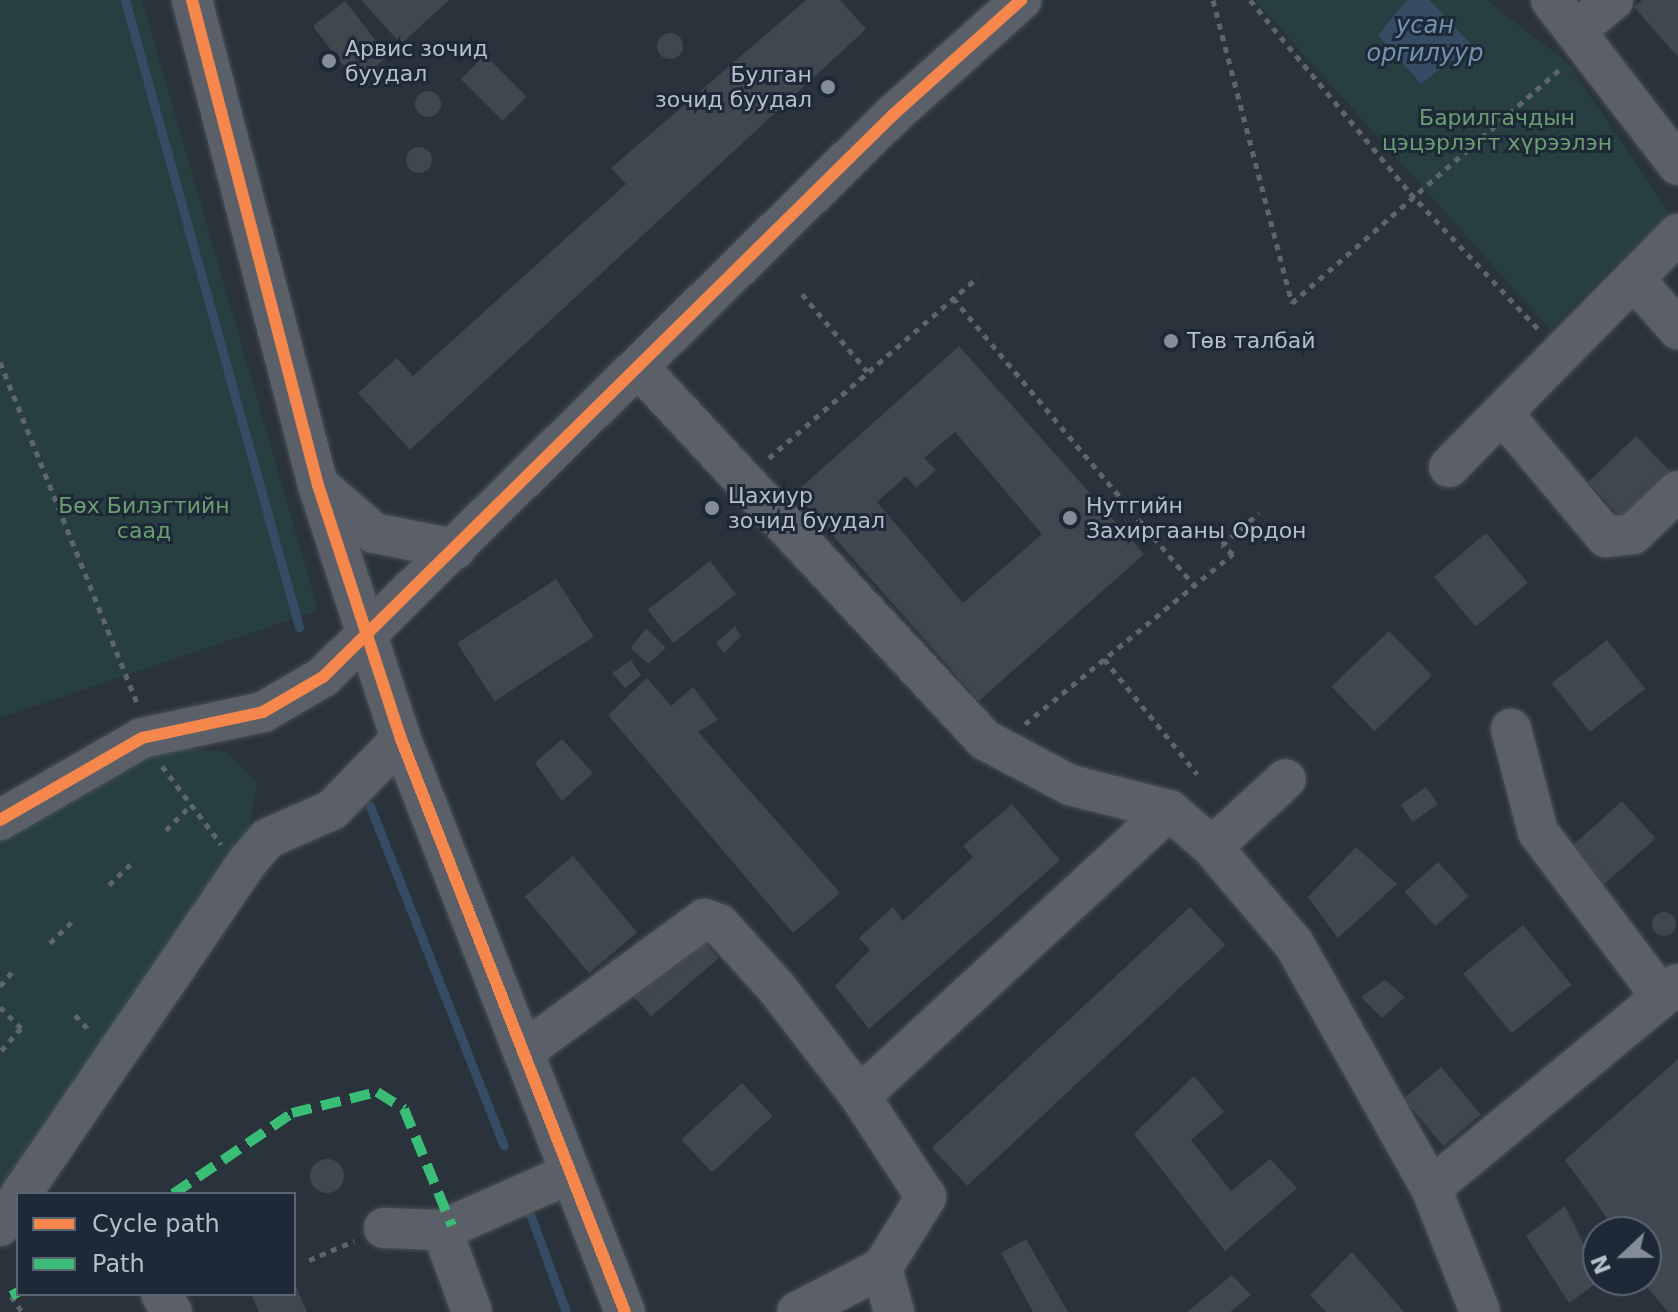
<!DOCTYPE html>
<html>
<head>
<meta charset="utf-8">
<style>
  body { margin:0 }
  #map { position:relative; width:1678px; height:1312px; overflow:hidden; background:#2a333b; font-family:"DejaVu Sans",sans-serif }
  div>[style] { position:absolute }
  .green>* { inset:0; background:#273f41 }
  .water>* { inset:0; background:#364c65 }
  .stream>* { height:9px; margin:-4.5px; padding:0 4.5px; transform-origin:4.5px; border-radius:4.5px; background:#364c65 }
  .building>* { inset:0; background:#40474e; transform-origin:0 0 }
  .round { border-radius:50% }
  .path>* { height:5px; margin-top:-2.5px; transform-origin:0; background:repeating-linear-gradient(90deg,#5e656c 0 6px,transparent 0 12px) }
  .roads { filter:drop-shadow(0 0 2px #494f55) drop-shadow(0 0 2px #494f55) }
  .minor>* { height:40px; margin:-20px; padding:0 20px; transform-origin:20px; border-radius:20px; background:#5b6068 }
  .quiet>* { height:10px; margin-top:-5px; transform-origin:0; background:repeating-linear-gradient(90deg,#3abd76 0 20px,transparent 0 30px) }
  .cycleway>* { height:12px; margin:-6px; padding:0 6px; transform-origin:6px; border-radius:6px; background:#f5874c }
  .dots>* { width:22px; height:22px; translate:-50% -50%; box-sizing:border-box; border:4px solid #1d2936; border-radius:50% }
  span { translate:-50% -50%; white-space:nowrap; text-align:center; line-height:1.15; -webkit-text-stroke:6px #1d2936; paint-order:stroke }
  .poi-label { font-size:22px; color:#b5bfcb }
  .left { translate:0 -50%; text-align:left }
  .right { translate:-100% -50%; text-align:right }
  .park-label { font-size:22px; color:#6a9e72 }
  .water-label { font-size:24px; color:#7392b0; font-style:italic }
  .legend { position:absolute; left:16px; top:1192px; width:280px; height:104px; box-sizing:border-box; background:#1d2936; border:2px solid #5a6572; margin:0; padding:10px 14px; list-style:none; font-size:24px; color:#b5bfcb }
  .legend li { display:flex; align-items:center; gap:16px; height:40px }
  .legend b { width:40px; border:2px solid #5a6572 }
  .north { position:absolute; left:1582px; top:1216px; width:80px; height:80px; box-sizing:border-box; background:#1d2936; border:2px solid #5a6572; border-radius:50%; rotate:248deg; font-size:22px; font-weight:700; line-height:32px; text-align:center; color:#b5bfcb }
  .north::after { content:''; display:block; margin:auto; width:28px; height:36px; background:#848e99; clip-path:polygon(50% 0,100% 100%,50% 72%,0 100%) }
</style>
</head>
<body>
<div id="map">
  <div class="green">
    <i style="clip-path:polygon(0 0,142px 0,318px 610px,0 718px)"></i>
    <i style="clip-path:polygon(1255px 0,1486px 0,1568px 63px,1669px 213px,1550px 329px)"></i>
    <i style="clip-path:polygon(138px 744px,227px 752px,257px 783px,243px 870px,0 1192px,0 839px)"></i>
  </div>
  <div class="water">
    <i style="clip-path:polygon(1407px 0,1429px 0,1472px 45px,1421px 84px,1378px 35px)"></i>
  </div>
  <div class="stream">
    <i style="left:125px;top:0;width:651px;rotate:74.49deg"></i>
    <i style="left:370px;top:806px;width:365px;rotate:68.5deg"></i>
    <i style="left:526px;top:1203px;width:116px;rotate:69.8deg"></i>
  </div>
  <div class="building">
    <i style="clip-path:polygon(361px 0,449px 0,401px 44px)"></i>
    <i style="clip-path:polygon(806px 0,840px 0,866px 29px,410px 450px,358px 393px,397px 358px,413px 376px,626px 184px,611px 168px)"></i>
    <i style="clip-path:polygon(1642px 0,1678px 0,1678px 57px,1634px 7px)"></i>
    <i style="left:345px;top:1px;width:70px;height:41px;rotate:52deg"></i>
    <i class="round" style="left:657px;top:33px;width:26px;height:26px"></i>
    <i style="left:485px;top:55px;width:59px;height:34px;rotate:45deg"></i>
    <i class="round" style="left:415px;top:91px;width:26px;height:26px"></i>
    <i class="round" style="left:406px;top:147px;width:26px;height:26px"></i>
    <i style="clip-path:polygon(evenodd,959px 346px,1144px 554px,979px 701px,795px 493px,959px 346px,955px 432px,1042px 534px,963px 603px,877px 502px,906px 476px,916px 488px,936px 470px,924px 458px,955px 432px)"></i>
    <i style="left:1636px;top:436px;width:49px;height:67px;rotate:46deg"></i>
    <i style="left:1486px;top:533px;width:65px;height:68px;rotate:50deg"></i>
    <i style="left:710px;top:561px;width:42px;height:79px;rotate:52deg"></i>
    <i style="left:556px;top:579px;width:69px;height:118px;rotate:57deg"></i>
    <i style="clip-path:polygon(735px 626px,741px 636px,724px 653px,716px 643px)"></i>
    <i style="clip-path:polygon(646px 628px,666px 648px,648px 664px,631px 648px)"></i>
    <i style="left:1389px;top:631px;width:62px;height:80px;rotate:46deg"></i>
    <i style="left:1607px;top:640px;width:62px;height:70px;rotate:52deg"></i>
    <i style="clip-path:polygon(631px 660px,641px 675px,625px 688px,612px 673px)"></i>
    <i style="clip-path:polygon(647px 678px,671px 706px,693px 687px,718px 720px,698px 732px,840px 893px,793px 933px,608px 715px)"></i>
    <i style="clip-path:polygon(562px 739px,593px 773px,562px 801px,535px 763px)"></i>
    <i style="left:1426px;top:787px;width:21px;height:31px;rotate:55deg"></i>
    <i style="left:1622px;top:801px;width:50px;height:81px;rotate:48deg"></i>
    <i style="clip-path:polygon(1012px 804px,1060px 860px,869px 1029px,835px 986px,870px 950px,859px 938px,893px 907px,903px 921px,973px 857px,963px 846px)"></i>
    <i style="clip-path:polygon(1356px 847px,1397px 884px,1338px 938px,1308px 897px)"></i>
    <i style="left:573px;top:856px;width:100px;height:63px;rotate:50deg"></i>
    <i style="left:1438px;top:862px;width:46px;height:45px;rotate:48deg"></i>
    <i style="left:1190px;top:907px;width:52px;height:353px;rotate:47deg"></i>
    <i class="round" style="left:1652px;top:912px;width:24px;height:24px"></i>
    <i style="left:1523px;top:925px;width:77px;height:77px;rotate:51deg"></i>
    <i style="left:700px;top:937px;width:28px;height:89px;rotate:49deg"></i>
    <i style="clip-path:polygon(1385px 980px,1405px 997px,1382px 1018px,1361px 997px)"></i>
    <i style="clip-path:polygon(1678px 1059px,1678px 1312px,1668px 1312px,1641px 1280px,1646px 1232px,1602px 1232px,1609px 1221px,1565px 1160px)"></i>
    <i style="left:1441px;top:1067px;width:62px;height:49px;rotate:50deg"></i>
    <i style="clip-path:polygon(1194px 1076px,1224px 1112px,1191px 1140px,1231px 1191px,1270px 1159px,1297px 1188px,1225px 1251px,1134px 1134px)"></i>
    <i style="left:742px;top:1083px;width:45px;height:83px;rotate:47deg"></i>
    <i class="round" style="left:310px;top:1159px;width:34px;height:34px"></i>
    <i style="clip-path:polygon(1565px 1206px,1601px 1280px,1569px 1303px,1526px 1236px)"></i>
    <i style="clip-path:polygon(1026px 1239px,1068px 1312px,1033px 1312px,1001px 1253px)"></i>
    <i style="clip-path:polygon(1352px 1252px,1404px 1312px,1326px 1312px,1310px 1295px)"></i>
    <i style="clip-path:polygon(1232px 1275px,1251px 1295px,1230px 1312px,1187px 1312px)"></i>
    <i style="clip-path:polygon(294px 1282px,307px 1312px,259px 1312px,251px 1294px,294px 1294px)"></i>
  </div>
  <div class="path">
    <i style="left:1213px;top:0;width:313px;rotate:75.4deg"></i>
    <i style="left:1292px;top:303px;width:357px;rotate:-41.1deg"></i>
    <i style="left:1250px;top:0;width:251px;rotate:50.3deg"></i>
    <i style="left:1410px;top:193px;width:187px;rotate:46.7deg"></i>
    <i style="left:802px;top:294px;width:101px;rotate:49.8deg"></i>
    <i style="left:953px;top:298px;width:375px;rotate:50deg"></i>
    <i style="left:0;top:362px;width:371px;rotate:68.1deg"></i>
    <i style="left:769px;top:458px;width:276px;rotate:-40.9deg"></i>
    <i style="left:1104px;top:659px;width:148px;rotate:51deg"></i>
    <i style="left:1025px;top:724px;width:269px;rotate:-39.3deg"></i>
    <i style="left:1233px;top:554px;width:14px;rotate:-141deg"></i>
    <i style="left:1222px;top:545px;width:49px;rotate:-40.9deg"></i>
    <i style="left:162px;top:766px;width:98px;rotate:52.9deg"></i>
    <i style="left:166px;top:830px;width:34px;rotate:-45deg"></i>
    <i style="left:109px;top:885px;width:35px;rotate:-44deg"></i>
    <i style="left:50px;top:943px;width:35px;rotate:-44deg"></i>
    <i style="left:0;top:986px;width:20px;rotate:-49deg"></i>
    <i style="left:0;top:1007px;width:30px;rotate:45deg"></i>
    <i style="left:21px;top:1028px;width:32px;rotate:131deg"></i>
    <i style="left:75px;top:1015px;width:23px;rotate:47deg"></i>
    <i style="left:309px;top:1260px;width:49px;rotate:-22.9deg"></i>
    <i style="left:11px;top:1296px;width:19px;rotate:55deg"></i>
  </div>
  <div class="roads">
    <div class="minor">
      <i style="left:192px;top:0;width:501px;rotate:75.44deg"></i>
      <i style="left:318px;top:485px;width:267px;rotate:71.9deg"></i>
      <i style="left:401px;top:739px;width:615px;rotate:68.65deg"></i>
      <i style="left:1551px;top:0;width:208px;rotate:52.4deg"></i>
      <i style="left:1577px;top:30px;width:47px;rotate:-39.8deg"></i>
      <i style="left:1634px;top:279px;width:67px;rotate:48.7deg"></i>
      <i style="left:641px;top:370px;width:505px;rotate:47.09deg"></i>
      <i style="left:985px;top:740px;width:96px;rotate:27.9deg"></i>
      <i style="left:1070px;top:785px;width:102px;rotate:14.2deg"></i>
      <i style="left:1169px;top:810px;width:57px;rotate:40.7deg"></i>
      <i style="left:1212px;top:847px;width:127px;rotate:49.8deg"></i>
      <i style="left:1294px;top:944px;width:280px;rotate:60.7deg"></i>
      <i style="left:1431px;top:1188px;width:133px;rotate:68.4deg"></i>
      <i style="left:1502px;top:413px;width:162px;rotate:50deg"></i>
      <i style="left:1606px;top:537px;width:27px;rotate:-6deg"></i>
      <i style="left:1633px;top:534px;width:62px;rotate:-43.7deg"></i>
      <i style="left:1449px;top:467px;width:327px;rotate:-45.5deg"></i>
      <i style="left:322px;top:488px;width:69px;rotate:40.9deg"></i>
      <i style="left:374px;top:533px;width:83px;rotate:11.2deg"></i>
      <i style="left:1511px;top:729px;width:106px;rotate:75.3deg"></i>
      <i style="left:1538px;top:832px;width:206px;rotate:53.1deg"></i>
      <i style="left:0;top:820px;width:164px;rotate:-30deg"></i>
      <i style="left:142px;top:738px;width:124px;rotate:-12.1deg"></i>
      <i style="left:263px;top:712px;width:69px;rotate:-30.3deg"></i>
      <i style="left:323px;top:677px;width:802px;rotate:-44.6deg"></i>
      <i style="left:894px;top:114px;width:171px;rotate:-41.9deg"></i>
      <i style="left:1212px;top:847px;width:100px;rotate:-42.6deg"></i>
      <i style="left:523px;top:1052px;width:225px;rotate:-36.3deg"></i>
      <i style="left:704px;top:919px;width:16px;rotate:18deg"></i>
      <i style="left:719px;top:924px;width:85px;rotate:47.9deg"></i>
      <i style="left:776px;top:987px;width:138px;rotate:52.4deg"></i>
      <i style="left:860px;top:1096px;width:421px;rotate:-42.8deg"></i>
      <i style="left:1431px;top:1188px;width:320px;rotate:-39.6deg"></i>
      <i style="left:21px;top:1194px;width:403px;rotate:-55.7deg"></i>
      <i style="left:248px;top:861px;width:30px;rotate:-49deg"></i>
      <i style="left:268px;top:838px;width:70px;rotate:-23.6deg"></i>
      <i style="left:332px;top:810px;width:99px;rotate:-45.8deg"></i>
      <i style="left:0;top:1226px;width:32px;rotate:-56deg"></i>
      <i style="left:384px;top:1228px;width:58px;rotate:2deg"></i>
      <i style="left:442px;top:1230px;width:139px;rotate:-23.8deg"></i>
      <i style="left:442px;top:1230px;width:87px;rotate:69.9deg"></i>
      <i style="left:882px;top:1268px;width:46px;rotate:74.7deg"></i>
      <i style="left:161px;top:1294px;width:21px;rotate:59deg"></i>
      <i style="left:797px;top:1312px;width:96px;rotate:-27.4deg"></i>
      <i style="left:882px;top:1268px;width:84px;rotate:-58.2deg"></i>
      <i style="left:926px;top:1197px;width:121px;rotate:-123.2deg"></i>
    </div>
  </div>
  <div class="quiet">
    <i style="left:173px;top:1194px;width:144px;rotate:-34.2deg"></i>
    <i style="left:292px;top:1113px;width:88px;rotate:-13.9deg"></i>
    <i style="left:377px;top:1092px;width:32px;rotate:32deg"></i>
    <i style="left:404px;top:1109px;width:126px;rotate:67.7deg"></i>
    <i style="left:11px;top:1296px;width:8px;rotate:-30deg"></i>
  </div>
  <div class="cycleway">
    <i style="left:192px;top:0;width:501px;rotate:75.44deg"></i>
    <i style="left:318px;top:485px;width:267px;rotate:71.9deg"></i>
    <i style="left:401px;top:739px;width:615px;rotate:68.65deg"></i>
    <i style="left:0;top:820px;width:164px;rotate:-30deg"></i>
    <i style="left:142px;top:738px;width:124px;rotate:-12.1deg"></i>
    <i style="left:263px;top:712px;width:69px;rotate:-30.3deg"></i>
    <i style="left:323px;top:677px;width:802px;rotate:-44.6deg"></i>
    <i style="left:894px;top:114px;width:171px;rotate:-41.9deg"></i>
  </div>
  <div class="dots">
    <i style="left:329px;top:61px;background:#848e99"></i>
    <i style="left:828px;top:87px;background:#848e99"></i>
    <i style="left:1171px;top:341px;background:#848e99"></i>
    <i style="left:712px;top:508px;background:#848e99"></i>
    <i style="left:1070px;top:518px;background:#848e99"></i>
  </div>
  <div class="poi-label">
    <span class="left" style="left:345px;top:61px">Арвис зочид<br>буудал</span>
    <span class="right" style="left:812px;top:87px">Булган<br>зочид буудал</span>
    <span class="left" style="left:1187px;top:341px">Төв талбай</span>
    <span class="left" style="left:728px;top:508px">Цахиур<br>зочид буудал</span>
    <span class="left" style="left:1086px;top:518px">Нутгийн<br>Захиргааны Ордон</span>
  </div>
  <div class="park-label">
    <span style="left:1497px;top:130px">Барилгачдын<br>цэцэрлэгт хүрээлэн</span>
    <span style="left:144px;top:518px">Бөх Билэгтийн<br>саад</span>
  </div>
  <div class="water-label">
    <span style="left:1425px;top:40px">усан<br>оргилуур</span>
  </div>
  <ul class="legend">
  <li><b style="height:10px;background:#f5874c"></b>Cycle path</li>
  <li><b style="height:10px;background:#3abd76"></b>Path</li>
  </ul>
  <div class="north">N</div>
</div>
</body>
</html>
